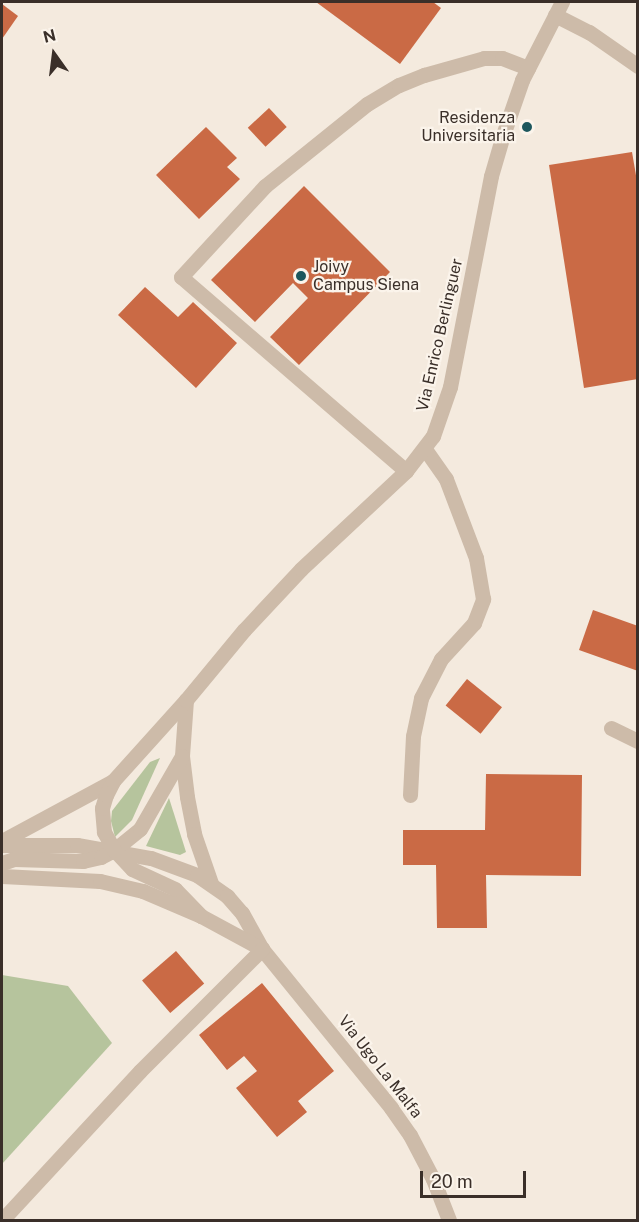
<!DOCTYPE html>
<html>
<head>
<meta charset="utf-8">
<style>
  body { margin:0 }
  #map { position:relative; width:639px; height:1222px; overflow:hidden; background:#f4eade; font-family:"Public Sans",sans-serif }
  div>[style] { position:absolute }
  .green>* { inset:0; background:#b6c49d }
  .building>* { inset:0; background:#ca6a45; transform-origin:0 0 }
  .minor>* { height:15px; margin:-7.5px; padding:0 7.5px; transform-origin:7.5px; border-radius:7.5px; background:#cdbba9 }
  .dots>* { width:16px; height:16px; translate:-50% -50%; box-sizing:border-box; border:3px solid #fbf4eb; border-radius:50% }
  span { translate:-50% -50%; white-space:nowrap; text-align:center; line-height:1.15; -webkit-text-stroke:4.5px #fbf4eb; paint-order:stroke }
  .poi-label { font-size:16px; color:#3a2f29 }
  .right { translate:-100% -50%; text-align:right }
  .left { translate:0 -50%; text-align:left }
  .street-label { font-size:16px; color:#3a2f29 }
  .frame { position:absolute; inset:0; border:3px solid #3a2f29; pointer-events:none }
  .north { position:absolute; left:24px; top:24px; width:60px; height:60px; -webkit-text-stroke:4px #fbf4eb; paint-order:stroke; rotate:346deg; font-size:16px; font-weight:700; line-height:24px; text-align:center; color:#3a2f29 }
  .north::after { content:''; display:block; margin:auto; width:21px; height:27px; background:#3a2f29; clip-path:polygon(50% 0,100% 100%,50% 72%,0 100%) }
  .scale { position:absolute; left:420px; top:1171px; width:106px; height:27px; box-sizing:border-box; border:3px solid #3a2f29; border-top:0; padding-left:8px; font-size:18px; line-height:21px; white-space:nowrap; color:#3a2f29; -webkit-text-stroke:4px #fbf4eb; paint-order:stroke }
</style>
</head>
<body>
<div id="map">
  <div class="green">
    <i style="clip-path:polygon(160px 758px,132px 820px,115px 837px,111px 821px,112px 811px,150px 762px)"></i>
    <i style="clip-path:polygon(169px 798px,186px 852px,180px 855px,146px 846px)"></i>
    <i style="clip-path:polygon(2px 975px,68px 986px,112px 1043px,2px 1164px)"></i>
  </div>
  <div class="building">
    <i style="clip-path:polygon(316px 2px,433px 2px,441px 8px,400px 64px)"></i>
    <i style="clip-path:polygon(2px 4px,18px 16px,2px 39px)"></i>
    <i style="left:269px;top:108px;width:26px;height:29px;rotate:47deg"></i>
    <i style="clip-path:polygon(206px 127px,237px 158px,227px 167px,240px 179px,199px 219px,156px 175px)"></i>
    <i style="clip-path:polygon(632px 152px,638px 187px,638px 379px,584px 388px,549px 165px)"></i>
    <i style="clip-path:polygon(304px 186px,390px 272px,299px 365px,270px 337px,308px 298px,293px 283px,255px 322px,211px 280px)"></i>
    <i style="clip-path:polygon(145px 287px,178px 317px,193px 302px,237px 343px,196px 388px,118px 315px)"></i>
    <i style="clip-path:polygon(593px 610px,638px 626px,638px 671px,579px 650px)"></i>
    <i style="left:467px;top:679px;width:45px;height:34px;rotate:39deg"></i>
    <i style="clip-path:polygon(486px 774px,582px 775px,581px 876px,486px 875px,487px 928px,437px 928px,436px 865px,403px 865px,403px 830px,485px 830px)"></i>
    <i style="left:176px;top:951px;width:43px;height:45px;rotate:49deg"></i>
    <i style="clip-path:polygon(262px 983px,334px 1071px,298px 1101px,307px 1112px,277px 1137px,236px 1088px,257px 1071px,244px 1056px,227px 1070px,199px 1035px)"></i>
  </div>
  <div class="minor">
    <i style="left:555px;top:15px;width:38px;rotate:27deg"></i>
    <i style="left:589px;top:32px;width:60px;rotate:34.8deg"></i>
    <i style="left:406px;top:471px;width:297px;rotate:-139.2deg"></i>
    <i style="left:181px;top:277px;width:124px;rotate:-47.3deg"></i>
    <i style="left:265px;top:186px;width:131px;rotate:-38.8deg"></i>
    <i style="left:367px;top:104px;width:37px;rotate:-31deg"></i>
    <i style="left:399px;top:85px;width:27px;rotate:-22deg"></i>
    <i style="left:424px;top:75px;width:62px;rotate:-15.8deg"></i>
    <i style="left:484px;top:58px;width:18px"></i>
    <i style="left:502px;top:58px;width:28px;rotate:21deg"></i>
    <i style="left:186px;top:700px;width:56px;rotate:94.1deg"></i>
    <i style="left:182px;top:756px;width:41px;rotate:83deg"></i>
    <i style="left:187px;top:797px;width:38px;rotate:79deg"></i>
    <i style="left:194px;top:834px;width:52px;rotate:70.9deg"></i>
    <i style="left:611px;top:728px;width:30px;rotate:26deg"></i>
    <i style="left:410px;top:795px;width:59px;rotate:-87.1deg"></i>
    <i style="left:413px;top:736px;width:39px;rotate:-78deg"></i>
    <i style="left:421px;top:698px;width:44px;rotate:-62.9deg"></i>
    <i style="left:441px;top:659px;width:49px;rotate:-47.5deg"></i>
    <i style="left:474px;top:623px;width:26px;rotate:-69deg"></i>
    <i style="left:483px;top:599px;width:42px;rotate:-99.7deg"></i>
    <i style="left:476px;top:558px;width:85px;rotate:-110.8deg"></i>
    <i style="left:446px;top:479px;width:37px;rotate:-125deg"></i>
    <i style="left:2px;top:841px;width:126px;rotate:-28.4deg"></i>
    <i style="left:2px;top:845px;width:75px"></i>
    <i style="left:77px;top:845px;width:75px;rotate:10deg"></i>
    <i style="left:151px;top:858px;width:49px;rotate:20.3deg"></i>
    <i style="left:197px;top:875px;width:37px;rotate:35deg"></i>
    <i style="left:227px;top:896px;width:23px;rotate:49deg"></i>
    <i style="left:242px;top:913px;width:41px;rotate:60.9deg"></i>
    <i style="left:262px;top:949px;width:205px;rotate:50.9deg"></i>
    <i style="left:391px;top:1108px;width:33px;rotate:55deg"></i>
    <i style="left:410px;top:1135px;width:50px;rotate:62.4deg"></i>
    <i style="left:433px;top:1179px;width:44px;rotate:68.7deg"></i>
    <i style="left:2px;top:863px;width:13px;rotate:-18deg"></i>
    <i style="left:14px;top:859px;width:69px;rotate:1.7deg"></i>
    <i style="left:83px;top:861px;width:18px;rotate:-13deg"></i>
    <i style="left:101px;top:857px;width:15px;rotate:-28deg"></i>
    <i style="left:114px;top:850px;width:33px;rotate:-39deg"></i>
    <i style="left:140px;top:829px;width:84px;rotate:-60.1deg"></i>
    <i style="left:2px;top:876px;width:98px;rotate:2.9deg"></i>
    <i style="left:100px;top:881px;width:44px;rotate:13.1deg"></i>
    <i style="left:143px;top:891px;width:63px;rotate:23.3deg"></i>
    <i style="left:201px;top:916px;width:69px;rotate:28.4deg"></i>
    <i style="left:201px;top:916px;width:37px;rotate:-134deg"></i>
    <i style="left:175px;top:889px;width:47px;rotate:-155.1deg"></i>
    <i style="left:132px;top:869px;width:26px;rotate:-133deg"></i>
    <i style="left:114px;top:850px;width:21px;rotate:-119deg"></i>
    <i style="left:104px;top:832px;width:24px;rotate:-95deg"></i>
    <i style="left:102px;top:808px;width:14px;rotate:-73deg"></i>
    <i style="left:106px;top:795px;width:16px;rotate:-63deg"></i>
    <i style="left:113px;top:781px;width:109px;rotate:-48deg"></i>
    <i style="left:186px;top:700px;width:91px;rotate:-50.4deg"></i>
    <i style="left:244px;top:630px;width:83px;rotate:-46.9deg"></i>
    <i style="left:301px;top:569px;width:144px;rotate:-43deg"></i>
    <i style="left:406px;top:471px;width:44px;rotate:-52.4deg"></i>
    <i style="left:433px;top:436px;width:52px;rotate:-70.9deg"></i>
    <i style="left:450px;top:387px;width:215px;rotate:-79deg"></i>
    <i style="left:491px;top:176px;width:43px;rotate:-73.7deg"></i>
    <i style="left:503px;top:135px;width:58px;rotate:-70.9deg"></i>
    <i style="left:522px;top:80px;width:88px;rotate:-62.9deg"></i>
    <i style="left:2px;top:1220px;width:203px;rotate:-47.2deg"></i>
    <i style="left:140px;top:1071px;width:173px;rotate:-45deg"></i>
  </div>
  <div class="dots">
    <i style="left:527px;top:127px;background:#1d575d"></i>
    <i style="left:301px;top:276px;background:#1d575d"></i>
  </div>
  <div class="poi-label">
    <span class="right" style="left:515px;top:127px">Residenza<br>Universitaria</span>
    <span class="left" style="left:313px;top:276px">Joivy<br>Campus Siena</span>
  </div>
  <div class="street-label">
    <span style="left:440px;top:335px;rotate:-77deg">Via Enrico Berlinguer</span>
    <span style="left:380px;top:1067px;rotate:52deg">Via Ugo La Malfa</span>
  </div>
  <div class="frame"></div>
  <div class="north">N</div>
  <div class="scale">20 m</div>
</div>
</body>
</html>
